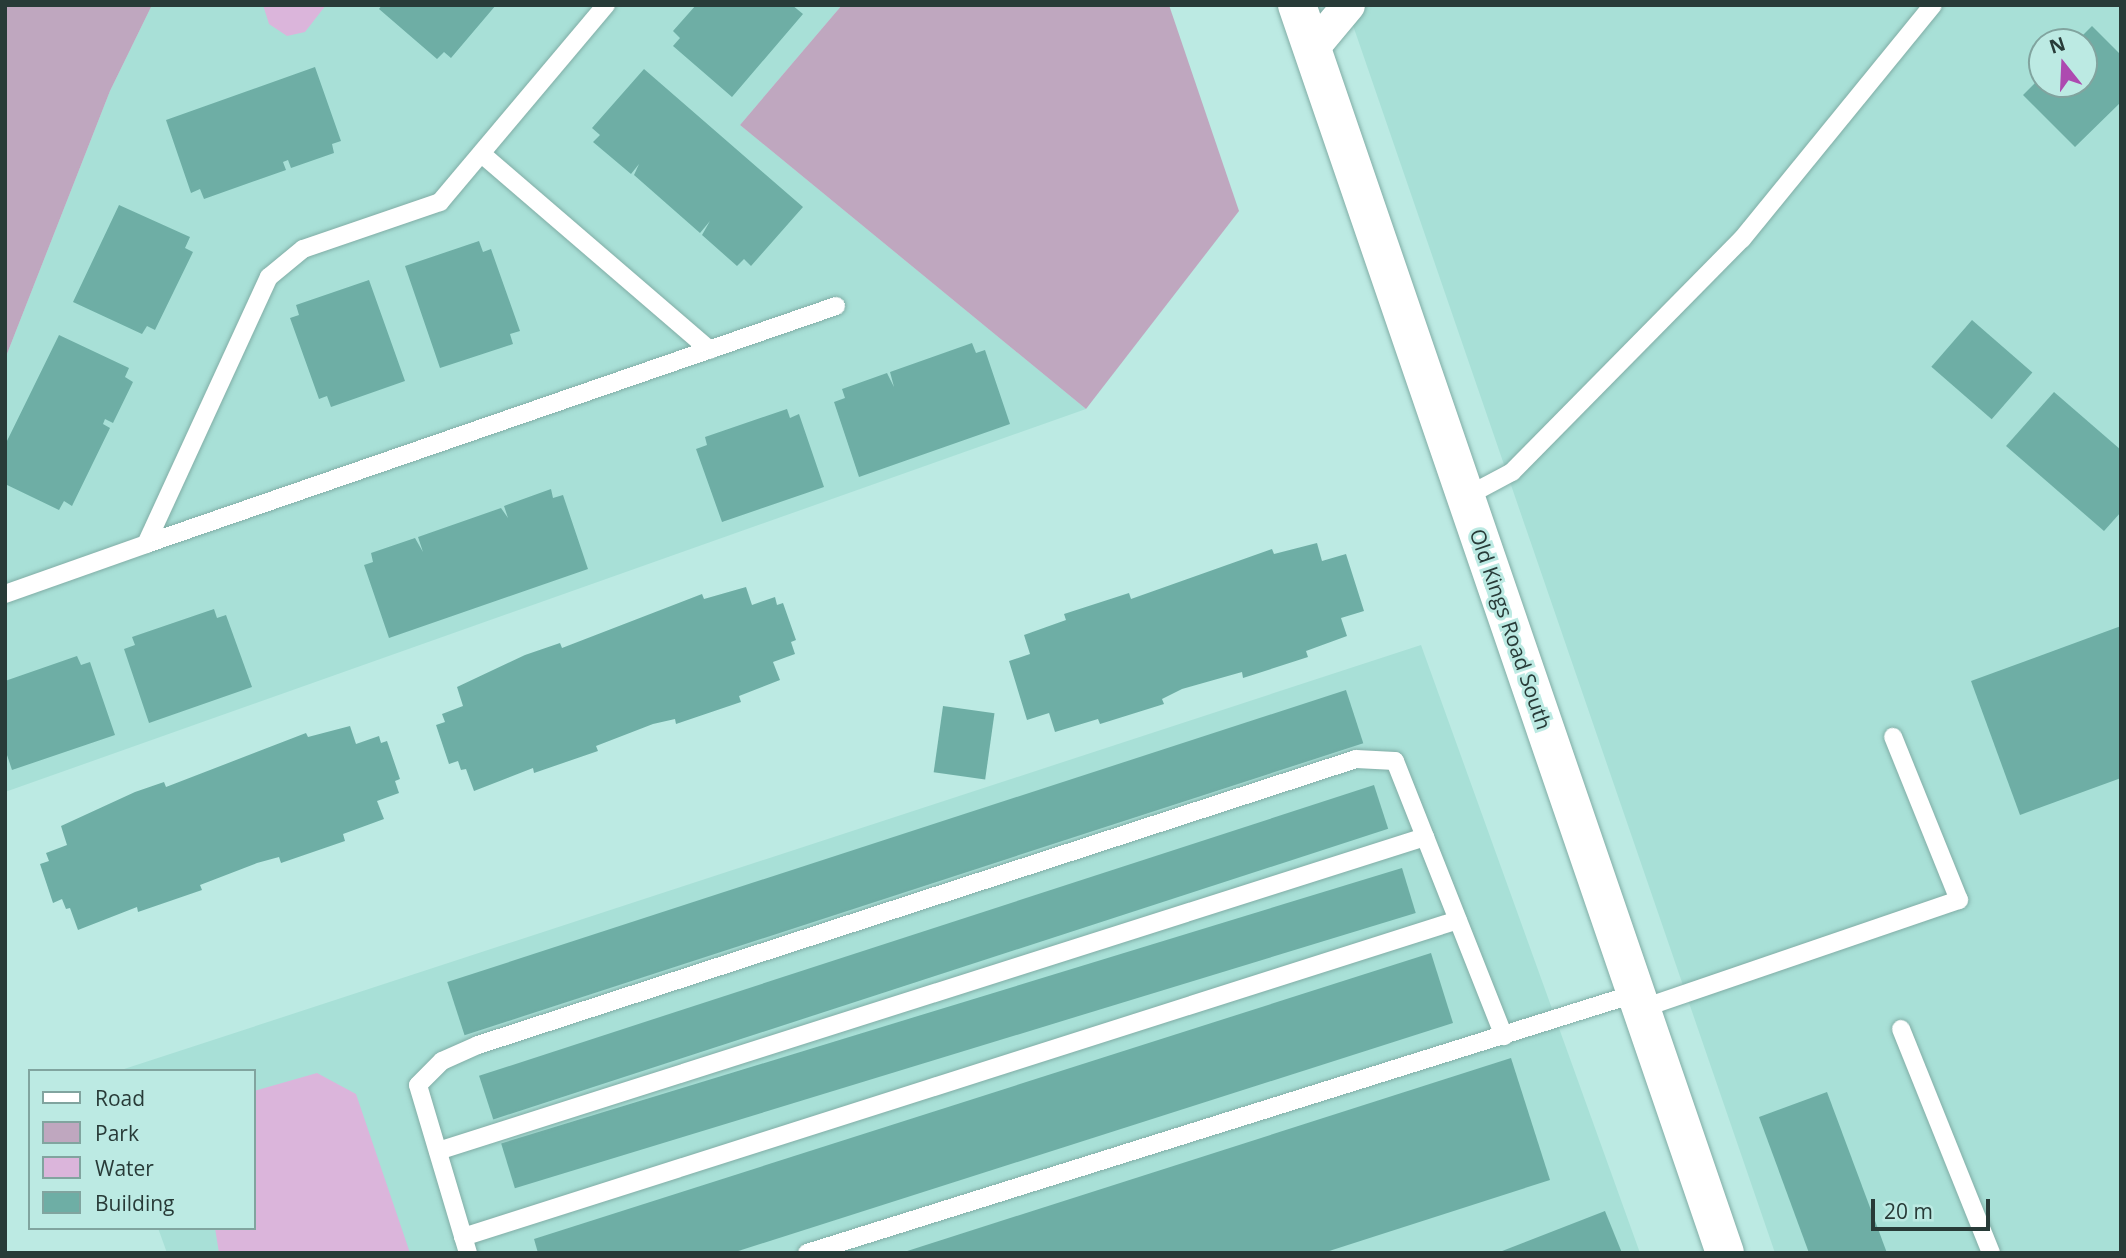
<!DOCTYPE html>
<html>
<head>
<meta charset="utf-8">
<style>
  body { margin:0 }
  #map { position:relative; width:2126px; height:1258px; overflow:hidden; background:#bceae3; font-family:"Open Sans",sans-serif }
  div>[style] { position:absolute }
  .built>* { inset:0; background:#a8e0d7 }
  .green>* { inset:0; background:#bfa7bf }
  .water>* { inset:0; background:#dbb5db }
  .building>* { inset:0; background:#6eaea5; transform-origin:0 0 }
  .roads { filter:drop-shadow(0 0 2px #81ada6) drop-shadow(0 0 2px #81ada6) }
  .service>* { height:18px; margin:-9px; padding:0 9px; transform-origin:9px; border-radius:9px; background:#fff }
  .minor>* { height:33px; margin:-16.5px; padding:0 16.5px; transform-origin:16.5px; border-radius:16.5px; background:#fff }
  .tertiary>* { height:38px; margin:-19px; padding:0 19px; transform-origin:19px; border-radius:19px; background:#fff }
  span { translate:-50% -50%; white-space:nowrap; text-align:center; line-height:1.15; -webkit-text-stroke:6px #bceae3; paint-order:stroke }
  .street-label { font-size:21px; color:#283b38 }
  .frame { position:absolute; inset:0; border:7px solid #283b38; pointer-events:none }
  .legend { position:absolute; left:28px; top:1069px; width:228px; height:161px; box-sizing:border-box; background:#bceae3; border:2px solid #81a49f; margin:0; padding:9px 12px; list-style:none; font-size:21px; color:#283b38 }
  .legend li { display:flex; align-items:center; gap:14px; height:35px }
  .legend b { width:35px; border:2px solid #81a49f }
  .north { position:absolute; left:2028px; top:28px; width:70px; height:70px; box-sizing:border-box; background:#bceae3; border:2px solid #81a49f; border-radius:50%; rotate:342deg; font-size:19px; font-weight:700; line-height:28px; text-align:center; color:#283b38 }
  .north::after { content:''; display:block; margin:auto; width:24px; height:32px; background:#ad4ab0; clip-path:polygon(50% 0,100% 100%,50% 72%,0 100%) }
  .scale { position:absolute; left:1871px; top:1199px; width:119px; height:32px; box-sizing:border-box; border:4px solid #283b38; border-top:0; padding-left:9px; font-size:21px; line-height:24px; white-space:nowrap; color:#283b38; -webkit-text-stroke:5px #bceae3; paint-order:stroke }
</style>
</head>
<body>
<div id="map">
  <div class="built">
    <i style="clip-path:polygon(152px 5px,842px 5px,740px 125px,1086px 409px,5px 792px,5px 359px,110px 91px)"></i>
    <i style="clip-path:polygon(evenodd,1346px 5px,2121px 5px,2121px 1253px,1775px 1253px,1346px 5px,2042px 42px,2084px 42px,2084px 84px,2042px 84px,2042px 42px)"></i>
    <i style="clip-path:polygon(1421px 645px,1640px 1253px,167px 1253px,158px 1228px,254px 1228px,254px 1071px,118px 1071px)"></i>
  </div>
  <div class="green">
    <i style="clip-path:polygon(5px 5px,152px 5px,110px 91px,5px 359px)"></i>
    <i style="clip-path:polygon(842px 5px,1169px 5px,1239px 211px,1086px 409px,740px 125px)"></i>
  </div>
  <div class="water">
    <i style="clip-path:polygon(263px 5px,326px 5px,305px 32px,287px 36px,269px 24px)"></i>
    <i style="clip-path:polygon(317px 1073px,356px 1094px,410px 1253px,219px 1253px,215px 1228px,254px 1228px,254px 1091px)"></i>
  </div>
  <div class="building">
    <i style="clip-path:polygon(382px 5px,496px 5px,451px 58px,444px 52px,437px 59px,379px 9px)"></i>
    <i style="clip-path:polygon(696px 5px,792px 5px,803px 14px,732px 97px,673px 46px,680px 38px,673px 31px)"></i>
    <i style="clip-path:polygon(2092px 26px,2121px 55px,2121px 102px,2075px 147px,2023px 95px,2042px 76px,2042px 84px,2084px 84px,2084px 42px,2076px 42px)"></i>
    <i style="clip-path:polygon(315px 67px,341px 141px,332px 144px,334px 153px,291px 168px,288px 160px,283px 162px,286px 170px,204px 199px,200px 189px,191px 193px,166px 120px)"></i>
    <i style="clip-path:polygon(644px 69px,803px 207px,751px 266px,744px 259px,737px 266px,702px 235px,710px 221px,700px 233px,634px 175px,639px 164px,631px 174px,593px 142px,600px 135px,592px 128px)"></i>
    <i style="clip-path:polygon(119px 205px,190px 237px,185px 248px,193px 252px,155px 330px,147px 326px,142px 334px,73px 302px)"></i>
    <i style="clip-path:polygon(479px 241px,483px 252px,491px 249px,520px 331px,510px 334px,513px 344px,440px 368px,405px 266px)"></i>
    <i style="clip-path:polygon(369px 280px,405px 381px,331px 407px,327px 396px,319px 399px,290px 318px,299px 315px,296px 305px)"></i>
    <i style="left:1972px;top:320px;width:80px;height:62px;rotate:41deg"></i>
    <i style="clip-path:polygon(59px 335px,129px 368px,125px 377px,133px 382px,113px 423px,105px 419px,103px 424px,110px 428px,72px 506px,64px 501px,59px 510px,5px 484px,5px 445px)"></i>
    <i style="clip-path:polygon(972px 343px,976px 353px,985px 350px,1010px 424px,859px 477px,834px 402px,845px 398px,842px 389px,887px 373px,894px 387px,890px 372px)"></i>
    <i style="clip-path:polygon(2054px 392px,2121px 450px,2121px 512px,2104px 531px,2006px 446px)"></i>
    <i style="clip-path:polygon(787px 409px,790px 418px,799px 414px,824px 487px,722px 522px,696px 449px,707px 445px,705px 437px)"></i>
    <i style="clip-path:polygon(551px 489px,553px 498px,563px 495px,588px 569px,389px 638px,364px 565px,373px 562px,371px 553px,415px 538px,423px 552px,418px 537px,501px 508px,508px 518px,504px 506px)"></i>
    <i style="clip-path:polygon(1317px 543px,1322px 561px,1346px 554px,1364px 611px,1341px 618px,1347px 636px,1306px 651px,1308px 657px,1243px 678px,1242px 672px,1182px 689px,1162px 699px,1164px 704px,1100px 724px,1098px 719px,1055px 732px,1049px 713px,1027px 720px,1009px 661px,1030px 654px,1024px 635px,1066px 620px,1064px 614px,1129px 593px,1131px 599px,1272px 549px,1274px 554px)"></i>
    <i style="clip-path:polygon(746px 587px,752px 605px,775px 597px,777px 605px,783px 603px,796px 640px,791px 642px,795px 654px,773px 662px,780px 680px,739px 696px,741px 702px,676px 724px,675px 719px,653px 724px,596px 746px,598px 751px,534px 773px,533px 768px,474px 791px,466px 769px,461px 770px,458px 761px,449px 764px,436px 725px,445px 722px,442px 714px,463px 706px,457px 687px,525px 655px,560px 643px,562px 648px,702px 594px,704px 599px)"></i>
    <i style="clip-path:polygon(214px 609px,217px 618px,226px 615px,252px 687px,149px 723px,124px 649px,135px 645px,132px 637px)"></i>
    <i style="clip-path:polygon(2121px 626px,2121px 778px,2020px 815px,1971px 681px)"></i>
    <i style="clip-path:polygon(77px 656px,81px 665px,90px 662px,115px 735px,12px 770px,5px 749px,5px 681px)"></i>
    <i style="left:1346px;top:690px;width:56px;height:945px;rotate:72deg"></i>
    <i style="left:943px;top:706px;width:52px;height:67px;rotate:8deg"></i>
    <i style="clip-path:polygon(350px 726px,356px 744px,379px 736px,381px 743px,387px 741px,400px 779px,395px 781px,399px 793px,377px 801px,384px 819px,343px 834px,345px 841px,281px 863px,279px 857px,257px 863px,200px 885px,202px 890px,138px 912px,137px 907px,78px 930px,70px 908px,66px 909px,62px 899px,53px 903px,40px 864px,49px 861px,46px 853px,67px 845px,61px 826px,135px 792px,164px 782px,166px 787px,306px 733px,308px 737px)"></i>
    <i style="left:1374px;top:785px;width:46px;height:941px;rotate:72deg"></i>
    <i style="left:1402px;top:868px;width:47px;height:942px;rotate:73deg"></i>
    <i style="clip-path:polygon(1431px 953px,1453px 1023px,732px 1253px,538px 1253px,534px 1239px)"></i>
    <i style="clip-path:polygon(1511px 1058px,1550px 1180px,1323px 1253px,901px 1253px)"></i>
    <i style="clip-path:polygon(1827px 1092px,1887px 1253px,1809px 1253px,1759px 1117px)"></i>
    <i style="clip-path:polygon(1605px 1211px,1622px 1253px,1497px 1253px)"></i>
  </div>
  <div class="roads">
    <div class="service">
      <i style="left:483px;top:155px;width:299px;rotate:40.7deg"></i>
      <i style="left:1465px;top:497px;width:53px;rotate:-28deg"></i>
      <i style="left:1512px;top:472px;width:327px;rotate:-45.4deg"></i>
      <i style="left:1742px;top:239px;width:302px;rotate:-50.8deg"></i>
      <i style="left:146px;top:544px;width:730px;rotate:-19.03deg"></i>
      <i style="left:5px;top:594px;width:150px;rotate:-19.5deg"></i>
      <i style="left:146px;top:544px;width:294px;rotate:-65.3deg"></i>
      <i style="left:269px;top:277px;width:44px;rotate:-39.5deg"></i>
      <i style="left:303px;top:249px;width:145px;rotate:-18.9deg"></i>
      <i style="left:440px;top:202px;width:258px;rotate:-49.9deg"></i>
      <i style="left:1643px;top:1008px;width:334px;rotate:-18.9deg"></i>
      <i style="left:1959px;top:900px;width:176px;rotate:-112deg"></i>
      <i style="left:1901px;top:1029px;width:241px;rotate:68.1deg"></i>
      <i style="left:438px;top:1151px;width:1036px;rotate:-17.65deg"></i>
      <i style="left:463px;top:1237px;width:1044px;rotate:-17.67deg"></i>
      <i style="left:468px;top:1253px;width:175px;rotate:-106.6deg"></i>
      <i style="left:418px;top:1085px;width:34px;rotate:-45deg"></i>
      <i style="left:442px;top:1061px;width:39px;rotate:-24deg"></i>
      <i style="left:478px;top:1045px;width:923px;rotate:-18.04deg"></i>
      <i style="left:1356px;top:759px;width:39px;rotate:3deg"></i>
      <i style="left:1395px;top:761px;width:296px;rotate:68.4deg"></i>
      <i style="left:807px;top:1253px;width:870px;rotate:-17.39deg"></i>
    </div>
    <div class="minor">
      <i style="left:1312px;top:48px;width:56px;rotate:-50.1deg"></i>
    </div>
    <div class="tertiary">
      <i style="left:1297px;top:5px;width:1319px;rotate:71.07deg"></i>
    </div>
  </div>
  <div class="street-label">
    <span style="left:1511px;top:629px;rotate:71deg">Old Kings Road South</span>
  </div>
  <div class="frame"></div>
  <ul class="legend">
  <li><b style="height:9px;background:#fff"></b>Road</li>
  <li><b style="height:19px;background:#bfa7bf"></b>Park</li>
  <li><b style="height:19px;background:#dbb5db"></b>Water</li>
  <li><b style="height:19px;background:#6eaea5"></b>Building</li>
  </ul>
  <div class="north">N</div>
  <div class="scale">20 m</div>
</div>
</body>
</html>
